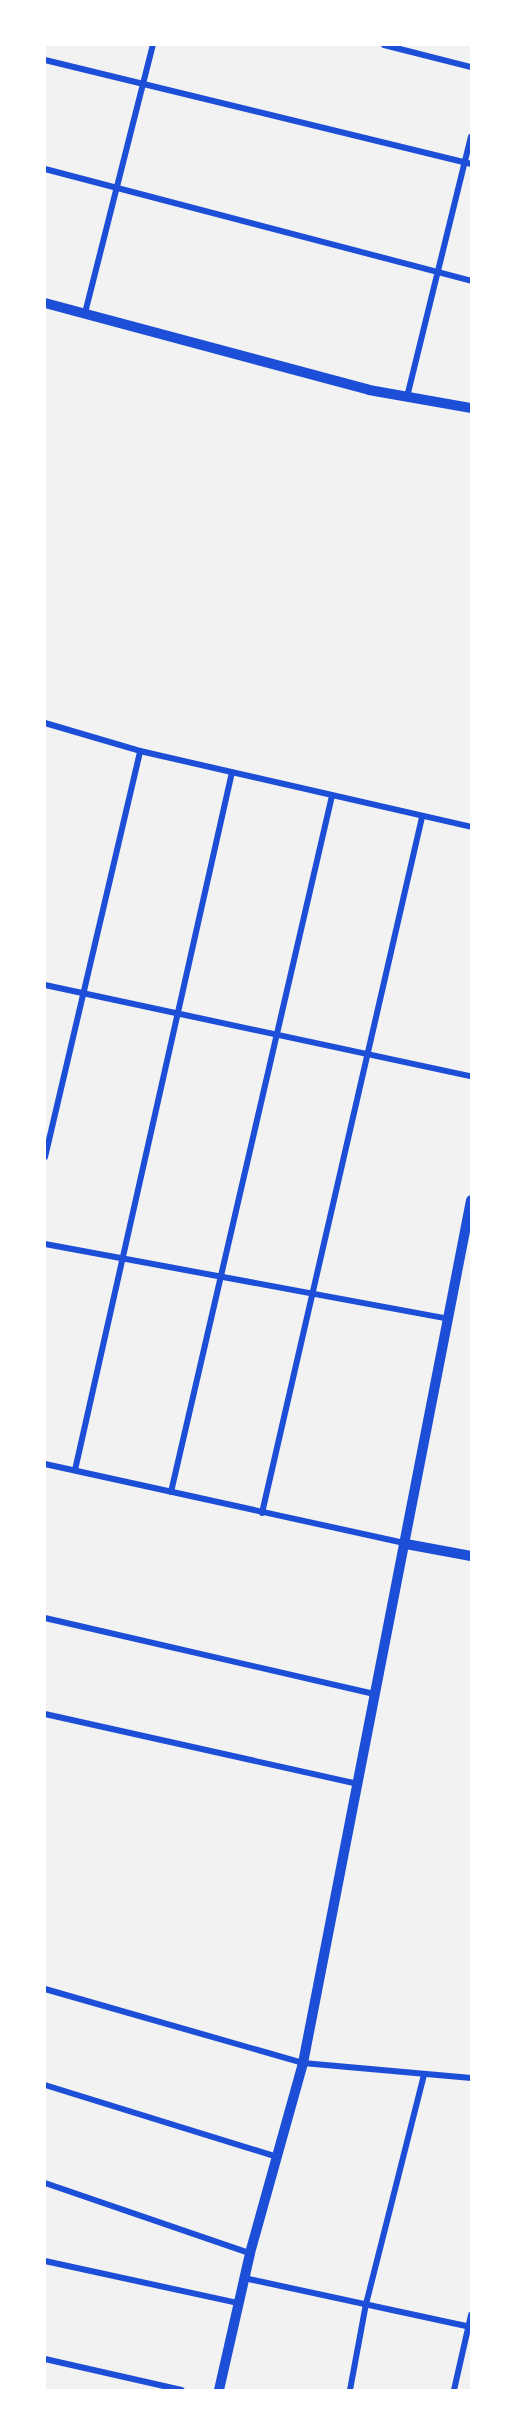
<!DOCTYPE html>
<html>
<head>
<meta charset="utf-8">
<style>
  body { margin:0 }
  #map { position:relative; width:516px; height:2435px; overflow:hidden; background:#f2f2f2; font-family:Spectral,serif }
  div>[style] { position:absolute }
  .minor>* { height:6px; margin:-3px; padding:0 3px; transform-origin:3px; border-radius:3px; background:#1d4ed8 }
  .tertiary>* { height:10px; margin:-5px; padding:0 5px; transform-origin:5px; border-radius:5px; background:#1d4ed8 }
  span { translate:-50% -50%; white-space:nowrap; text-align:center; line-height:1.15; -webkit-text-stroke:4.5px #fff; paint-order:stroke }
  .frame { position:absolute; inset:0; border:46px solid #fff; pointer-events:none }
</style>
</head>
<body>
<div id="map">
  <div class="minor">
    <i style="left:384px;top:45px;width:90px;rotate:14.2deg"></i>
    <i style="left:45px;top:60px;width:439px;rotate:13.7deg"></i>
    <i style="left:45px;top:169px;width:440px;rotate:14.7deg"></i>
    <i style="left:85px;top:313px;width:276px;rotate:-75.8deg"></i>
    <i style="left:407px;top:397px;width:268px;rotate:-76.2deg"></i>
    <i style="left:45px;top:723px;width:99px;rotate:16.4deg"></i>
    <i style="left:140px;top:751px;width:340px;rotate:12.9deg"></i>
    <i style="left:45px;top:985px;width:436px;rotate:12.1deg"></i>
    <i style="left:45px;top:1157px;width:417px;rotate:-76.8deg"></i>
    <i style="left:45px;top:1244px;width:408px;rotate:10.5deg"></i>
    <i style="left:45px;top:1464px;width:369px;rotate:12.4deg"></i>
    <i style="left:75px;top:1470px;width:715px;rotate:-77.32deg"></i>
    <i style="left:171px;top:1492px;width:714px;rotate:-76.98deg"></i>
    <i style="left:262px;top:1513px;width:714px;rotate:-77.05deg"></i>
    <i style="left:45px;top:1618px;width:339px;rotate:13deg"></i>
    <i style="left:45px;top:1714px;width:321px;rotate:12.6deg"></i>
    <i style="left:45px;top:1989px;width:268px;rotate:16deg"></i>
    <i style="left:303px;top:2063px;width:169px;rotate:5.1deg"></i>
    <i style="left:45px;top:2085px;width:243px;rotate:17.2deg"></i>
    <i style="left:45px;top:2183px;width:217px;rotate:18.9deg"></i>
    <i style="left:45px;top:2261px;width:198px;rotate:12.3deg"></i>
    <i style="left:244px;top:2278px;width:232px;rotate:12.2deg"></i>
    <i style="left:45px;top:2359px;width:140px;rotate:12.8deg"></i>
    <i style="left:350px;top:2390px;width:87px;rotate:-79.5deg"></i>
    <i style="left:366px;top:2304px;width:237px;rotate:-75.8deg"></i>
    <i style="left:454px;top:2390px;width:77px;rotate:-77.2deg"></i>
  </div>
  <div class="tertiary">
    <i style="left:45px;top:303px;width:335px;rotate:15deg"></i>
    <i style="left:369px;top:390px;width:104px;rotate:10deg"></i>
    <i style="left:406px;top:1544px;width:66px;rotate:10.5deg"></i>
    <i style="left:219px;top:2390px;width:140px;rotate:-77.2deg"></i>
    <i style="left:250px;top:2253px;width:197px;rotate:-74.4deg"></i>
    <i style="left:303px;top:2063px;width:879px;rotate:-78.98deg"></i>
  </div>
  <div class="frame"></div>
</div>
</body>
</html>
